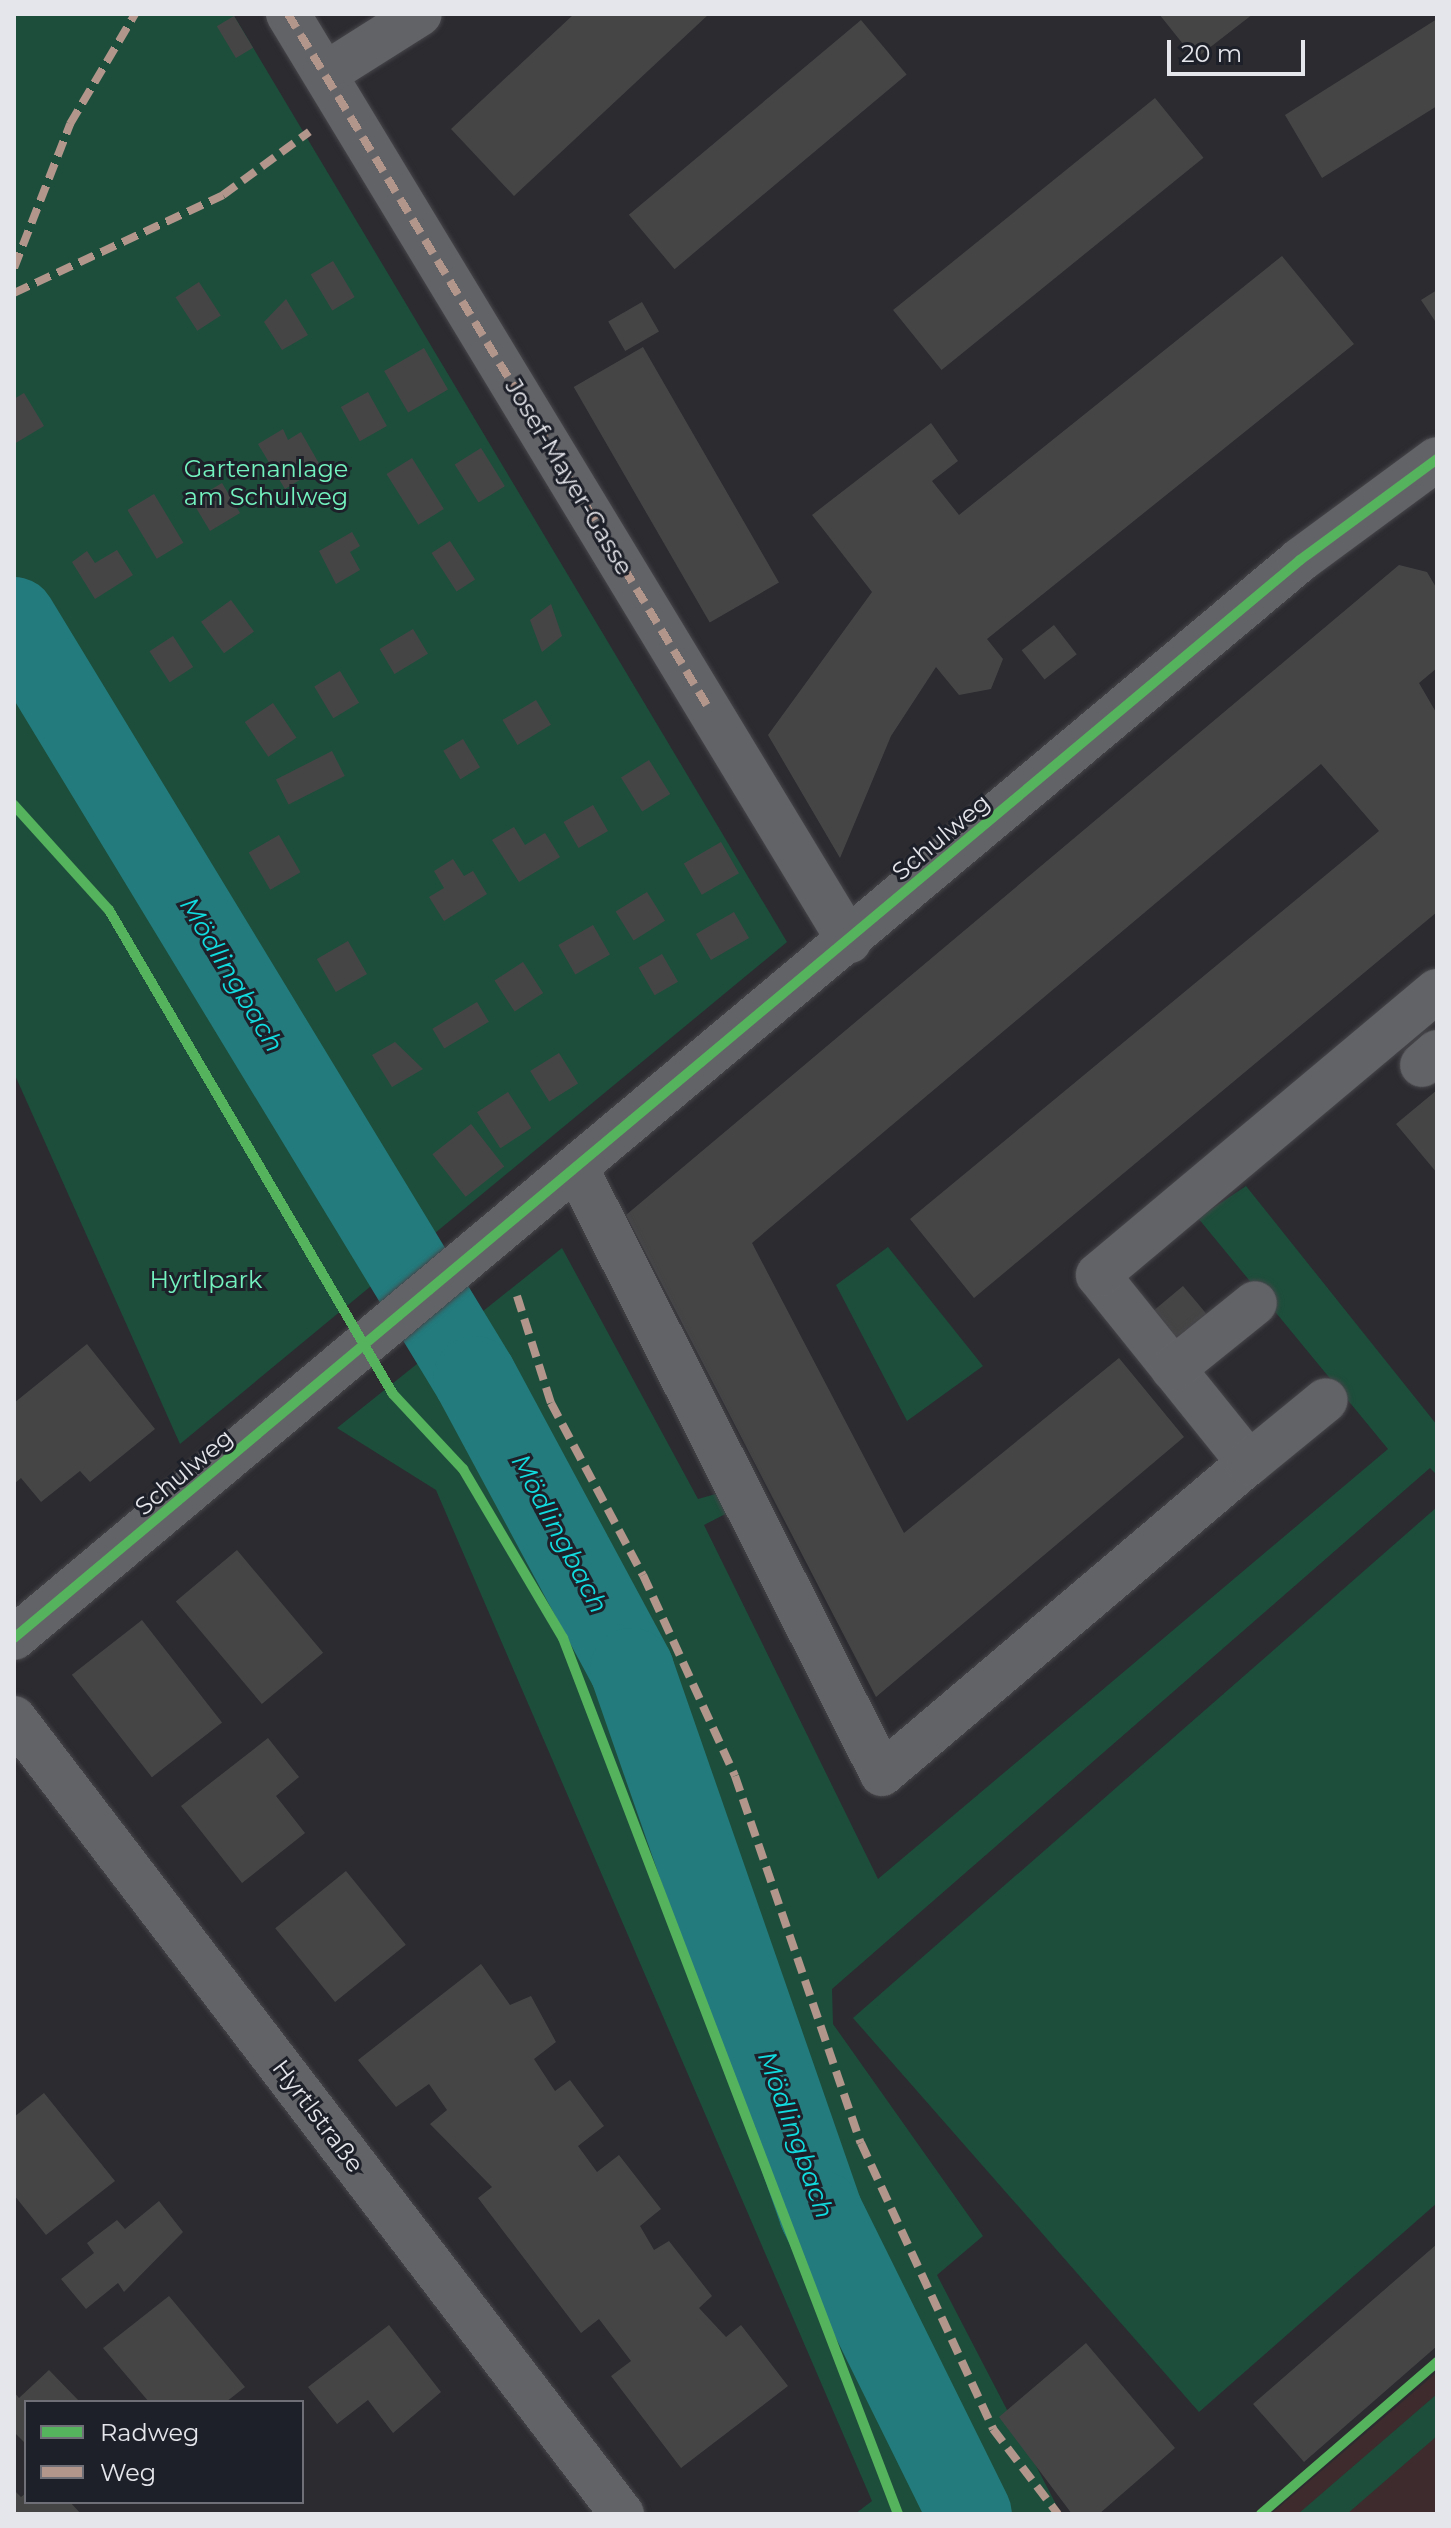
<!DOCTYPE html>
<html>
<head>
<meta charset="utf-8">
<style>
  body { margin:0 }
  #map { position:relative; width:1451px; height:2528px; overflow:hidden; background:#2b2b30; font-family:Montserrat,sans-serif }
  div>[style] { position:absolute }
  .education>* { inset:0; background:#3d2b2d }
  .green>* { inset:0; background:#1d4e3b }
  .river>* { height:84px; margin:-42px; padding:0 42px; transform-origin:42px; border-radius:42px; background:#237b7d }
  .building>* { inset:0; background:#464546; transform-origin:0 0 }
  .roads { filter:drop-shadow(0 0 2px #46464a) drop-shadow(0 0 2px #46464a) }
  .minor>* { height:44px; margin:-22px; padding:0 22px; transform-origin:22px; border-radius:22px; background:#626367 }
  .quiet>* { height:8px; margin-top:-4px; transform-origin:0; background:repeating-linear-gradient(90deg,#b2968c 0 16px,transparent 0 24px) }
  .cycleway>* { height:10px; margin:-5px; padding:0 5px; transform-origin:5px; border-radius:5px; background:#56b35d }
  span { translate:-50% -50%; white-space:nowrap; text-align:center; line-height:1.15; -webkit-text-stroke:6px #1e2029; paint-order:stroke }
  .park-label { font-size:24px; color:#73f3bf }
  .street-label { font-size:24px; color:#e5e6ec }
  .water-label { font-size:26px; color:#11dde0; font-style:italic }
  .frame { position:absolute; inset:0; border:16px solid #e5e6ec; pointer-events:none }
  .legend { position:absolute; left:24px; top:2400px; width:280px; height:104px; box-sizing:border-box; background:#1e2029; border:2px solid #6e6f77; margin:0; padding:10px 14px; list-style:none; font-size:24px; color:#e5e6ec }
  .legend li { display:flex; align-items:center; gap:16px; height:40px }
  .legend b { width:40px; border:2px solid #6e6f77 }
  .scale { position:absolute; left:1167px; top:40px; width:138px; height:36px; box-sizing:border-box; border:4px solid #e5e6ec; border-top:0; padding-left:10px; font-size:24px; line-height:28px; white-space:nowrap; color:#e5e6ec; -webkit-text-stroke:6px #1e2029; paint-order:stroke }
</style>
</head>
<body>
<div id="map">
  <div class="education">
    <i style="clip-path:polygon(1437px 2372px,1437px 2514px,1271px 2514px)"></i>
  </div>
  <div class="green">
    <i style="clip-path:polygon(14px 14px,233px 14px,787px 942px,180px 1444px,14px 1073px)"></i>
    <i style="clip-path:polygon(1246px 1186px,1437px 1425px,1437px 1475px,1430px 1468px,832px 1989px,833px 2024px,983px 2236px,937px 2275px,1061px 2514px,855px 2514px,872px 2501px,436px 1490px,337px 1428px,562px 1248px,698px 1499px,730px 1490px,737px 1508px,704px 1525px,878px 1879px,1388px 1449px,1198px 1218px)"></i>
    <i style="clip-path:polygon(888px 1247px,983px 1366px,907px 1421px,836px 1285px)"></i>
    <i style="clip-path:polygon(1437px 1507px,1437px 2203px,1199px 2412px,853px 2018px)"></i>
    <i style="clip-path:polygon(1437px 2394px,1437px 2436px,1347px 2514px,1298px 2514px)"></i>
  </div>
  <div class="river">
    <i style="left:14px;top:619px;width:888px;rotate:58.73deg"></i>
    <i style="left:475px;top:1378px;width:332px;rotate:61.7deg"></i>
    <i style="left:632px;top:1670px;width:575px;rotate:70.81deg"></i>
    <i style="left:821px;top:2213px;width:336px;rotate:63.7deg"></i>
  </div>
  <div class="building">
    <i style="clip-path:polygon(574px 14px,709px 14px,514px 196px,451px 129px)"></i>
    <i style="clip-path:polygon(1159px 14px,1253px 14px,1195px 59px)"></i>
    <i style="left:234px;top:16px;width:37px;height:20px;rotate:59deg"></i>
    <i style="clip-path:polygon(1437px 19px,1437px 106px,1322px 178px,1285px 115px)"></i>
    <i style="left:861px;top:20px;width:71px;height:303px;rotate:50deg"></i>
    <i style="left:1155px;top:98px;width:77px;height:337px;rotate:51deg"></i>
    <i style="clip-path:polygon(1282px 256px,1354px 344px,987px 639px,1003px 659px,991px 689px,959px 695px,936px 667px,891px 736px,840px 858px,768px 735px,872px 592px,812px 515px,931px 423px,958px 461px,932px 481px,959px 515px)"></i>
    <i style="left:333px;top:261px;width:42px;height:26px;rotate:59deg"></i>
    <i style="left:199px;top:282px;width:40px;height:28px;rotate:57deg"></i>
    <i style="clip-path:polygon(1437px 290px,1437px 324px,1421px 300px)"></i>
    <i style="clip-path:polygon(286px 299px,308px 335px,282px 350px,264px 322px)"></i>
    <i style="left:642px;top:302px;width:34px;height:39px;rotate:60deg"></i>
    <i style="left:643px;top:347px;width:272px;height:80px;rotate:60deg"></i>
    <i style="left:424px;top:348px;width:48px;height:46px;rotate:60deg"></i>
    <i style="left:368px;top:392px;width:39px;height:31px;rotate:61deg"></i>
    <i style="clip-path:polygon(24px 393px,44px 426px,14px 444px,14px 399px)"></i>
    <i style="clip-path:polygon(283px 429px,288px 440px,301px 432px,321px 467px,285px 489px,258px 444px)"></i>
    <i style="left:481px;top:448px;width:45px;height:31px;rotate:58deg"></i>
    <i style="left:412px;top:458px;width:60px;height:30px;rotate:58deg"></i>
    <i style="left:222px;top:483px;width:35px;height:35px;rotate:59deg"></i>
    <i style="left:154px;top:494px;width:57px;height:31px;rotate:59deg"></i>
    <i style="clip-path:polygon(352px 532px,360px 546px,350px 552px,360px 570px,336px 584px,319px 551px)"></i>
    <i style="left:450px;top:541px;width:46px;height:22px;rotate:57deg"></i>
    <i style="clip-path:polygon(117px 550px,133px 575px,95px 599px,72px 562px,87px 551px,95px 563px)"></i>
    <i style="clip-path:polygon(1399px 565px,1427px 572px,1437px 589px,1437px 668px,1419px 683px,1437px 714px,1437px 912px,974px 1298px,910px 1219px,1379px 831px,1321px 764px,752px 1243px,904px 1533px,1119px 1358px,1184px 1437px,876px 1697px,626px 1215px)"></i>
    <i style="left:231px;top:600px;width:39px;height:37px;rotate:54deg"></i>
    <i style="clip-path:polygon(551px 604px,562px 636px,542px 652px,530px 620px)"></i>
    <i style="left:1054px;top:625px;width:37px;height:41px;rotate:52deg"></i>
    <i style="left:413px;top:629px;width:29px;height:39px;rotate:59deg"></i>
    <i style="left:173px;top:636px;width:37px;height:28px;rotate:57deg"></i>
    <i style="left:340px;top:671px;width:37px;height:30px;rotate:59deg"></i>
    <i style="left:536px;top:700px;width:29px;height:39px;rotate:59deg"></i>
    <i style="left:273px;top:703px;width:42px;height:34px;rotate:56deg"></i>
    <i style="left:463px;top:739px;width:33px;height:23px;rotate:59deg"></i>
    <i style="left:332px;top:751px;width:28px;height:63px;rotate:63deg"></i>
    <i style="left:649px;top:760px;width:40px;height:33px;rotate:58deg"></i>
    <i style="left:593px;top:805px;width:30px;height:34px;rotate:60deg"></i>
    <i style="clip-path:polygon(514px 827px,525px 845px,545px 833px,560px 857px,519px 882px,492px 840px)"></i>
    <i style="left:279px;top:835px;width:43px;height:35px;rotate:60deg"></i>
    <i style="left:721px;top:842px;width:36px;height:43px;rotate:60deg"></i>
    <i style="clip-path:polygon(453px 859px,464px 876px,473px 871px,487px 894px,444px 921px,429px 897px,444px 888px,434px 871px)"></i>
    <i style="left:647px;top:892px;width:34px;height:37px;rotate:58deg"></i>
    <i style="left:734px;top:912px;width:30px;height:44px;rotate:60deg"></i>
    <i style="left:593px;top:925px;width:34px;height:40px;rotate:60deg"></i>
    <i style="left:348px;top:941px;width:38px;height:36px;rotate:60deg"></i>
    <i style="left:662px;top:954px;width:32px;height:27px;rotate:60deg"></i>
    <i style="left:523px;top:962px;width:37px;height:34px;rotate:57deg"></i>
    <i style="left:477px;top:1002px;width:23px;height:52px;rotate:59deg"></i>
    <i style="clip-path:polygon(395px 1042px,423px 1069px,392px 1087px,372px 1055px)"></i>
    <i style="left:559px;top:1053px;width:36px;height:34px;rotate:58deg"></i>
    <i style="clip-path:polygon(1437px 1090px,1437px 1173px,1396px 1124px)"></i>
    <i style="left:508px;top:1092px;width:43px;height:37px;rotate:57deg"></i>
    <i style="left:471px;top:1124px;width:54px;height:49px;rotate:52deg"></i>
    <i style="left:1183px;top:1286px;width:38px;height:48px;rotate:50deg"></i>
    <i style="clip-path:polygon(87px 1344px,155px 1429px,90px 1482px,80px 1471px,41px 1502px,21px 1478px,14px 1484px,14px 1403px)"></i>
    <i style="left:237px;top:1550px;width:134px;height:80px;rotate:50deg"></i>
    <i style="left:142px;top:1620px;width:130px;height:89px;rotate:52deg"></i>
    <i style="clip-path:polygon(268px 1738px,299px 1777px,276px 1796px,305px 1833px,242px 1883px,181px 1806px)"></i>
    <i style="left:346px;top:1871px;width:95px;height:91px;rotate:51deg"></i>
    <i style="clip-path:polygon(481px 1964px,510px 2005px,531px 1996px,556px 2042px,534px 2059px,555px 2091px,570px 2080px,604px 2126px,578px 2146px,597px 2172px,619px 2155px,661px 2209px,640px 2226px,654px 2250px,669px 2241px,712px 2296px,699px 2308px,726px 2337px,741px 2325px,788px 2386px,681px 2468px,611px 2376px,631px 2361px,599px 2319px,581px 2333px,478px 2198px,492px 2187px,430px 2124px,447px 2110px,429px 2084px,396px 2107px,358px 2060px)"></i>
    <i style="clip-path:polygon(44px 2093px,115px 2181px,46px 2235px,14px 2195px,14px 2117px)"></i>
    <i style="clip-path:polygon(159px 2201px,183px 2232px,124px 2292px,118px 2283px,86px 2309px,61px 2279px,94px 2253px,87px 2243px,117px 2220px,125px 2229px)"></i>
    <i style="clip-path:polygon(1437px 2244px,1437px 2346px,1304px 2462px,1253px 2404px)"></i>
    <i style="clip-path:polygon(169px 2296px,245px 2387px,226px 2402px,149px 2402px,103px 2348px)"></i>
    <i style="clip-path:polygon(389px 2325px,441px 2392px,393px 2433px,368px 2400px,337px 2424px,308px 2387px)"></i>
    <i style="clip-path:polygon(1086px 2343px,1175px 2448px,1099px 2514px,1072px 2514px,999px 2417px)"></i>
    <i style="clip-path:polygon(49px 2370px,80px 2402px,26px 2402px,26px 2444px,14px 2432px,14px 2392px,19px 2398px)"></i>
    <i style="clip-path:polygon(14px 2490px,21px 2497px,26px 2493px,26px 2502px,70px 2502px,81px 2514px,14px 2514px)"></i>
  </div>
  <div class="roads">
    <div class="minor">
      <i style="left:288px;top:14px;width:1084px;rotate:58.82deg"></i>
      <i style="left:325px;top:74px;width:112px;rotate:-32.3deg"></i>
      <i style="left:1422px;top:1065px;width:20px;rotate:-41deg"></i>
      <i style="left:578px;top:1171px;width:675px;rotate:63.25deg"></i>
      <i style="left:882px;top:1774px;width:481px;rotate:-40.3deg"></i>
      <i style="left:1249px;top:1463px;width:241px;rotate:-128.8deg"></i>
      <i style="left:1098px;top:1275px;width:442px;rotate:-40deg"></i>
      <i style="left:1173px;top:1369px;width:105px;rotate:-38.8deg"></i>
      <i style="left:1249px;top:1463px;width:99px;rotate:-39.3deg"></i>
      <i style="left:14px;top:1638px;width:1678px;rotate:-39.97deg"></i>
      <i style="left:1300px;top:560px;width:170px;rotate:-36.4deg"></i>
      <i style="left:14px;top:1718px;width:1002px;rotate:52.63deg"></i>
    </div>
  </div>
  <div class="quiet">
    <i style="left:288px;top:14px;width:810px;rotate:58.78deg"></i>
    <i style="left:14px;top:268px;width:155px;rotate:-68.7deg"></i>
    <i style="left:70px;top:124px;width:128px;rotate:-59.4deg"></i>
    <i style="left:14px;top:293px;width:231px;rotate:-25.1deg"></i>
    <i style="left:223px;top:195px;width:107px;rotate:-36.2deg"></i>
    <i style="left:517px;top:1296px;width:112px;rotate:72.4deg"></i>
    <i style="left:551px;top:1403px;width:195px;rotate:61.9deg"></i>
    <i style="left:643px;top:1575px;width:221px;rotate:65.4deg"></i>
    <i style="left:735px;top:1776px;width:388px;rotate:71.1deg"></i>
    <i style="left:861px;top:2143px;width:315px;rotate:65.2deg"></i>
    <i style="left:993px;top:2429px;width:107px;rotate:52.6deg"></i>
  </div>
  <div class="cycleway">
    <i style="left:14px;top:805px;width:142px;rotate:47.9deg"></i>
    <i style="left:109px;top:910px;width:561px;rotate:59.6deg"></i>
    <i style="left:393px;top:1394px;width:103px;rotate:47deg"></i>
    <i style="left:463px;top:1469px;width:196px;rotate:59.4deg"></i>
    <i style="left:563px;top:1638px;width:938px;rotate:69.07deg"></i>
    <i style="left:14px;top:1638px;width:1678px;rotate:-39.97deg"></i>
    <i style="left:1300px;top:560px;width:170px;rotate:-36.4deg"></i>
    <i style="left:1261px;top:2514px;width:233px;rotate:-40.8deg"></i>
  </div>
  <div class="park-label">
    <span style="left:266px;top:483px">Gartenanlage<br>am Schulweg</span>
    <span style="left:206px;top:1280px">Hyrtlpark</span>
  </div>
  <div class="street-label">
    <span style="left:569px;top:477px;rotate:59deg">Josef-Mayer-Gasse</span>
    <span style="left:941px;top:837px;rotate:-40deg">Schulweg</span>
    <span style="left:184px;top:1472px;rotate:-40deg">Schulweg</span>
    <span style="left:318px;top:2116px;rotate:53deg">Hyrtlstraße</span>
  </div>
  <div class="water-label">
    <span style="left:231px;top:975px;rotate:59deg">Mödlingbach</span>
    <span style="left:559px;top:1534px;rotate:62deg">Mödlingbach</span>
    <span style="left:795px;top:2135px;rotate:70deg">Mödlingbach</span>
  </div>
  <div class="frame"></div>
  <ul class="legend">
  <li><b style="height:10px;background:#56b35d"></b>Radweg</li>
  <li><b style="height:10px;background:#b2968c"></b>Weg</li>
  </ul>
  <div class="scale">20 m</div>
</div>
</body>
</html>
